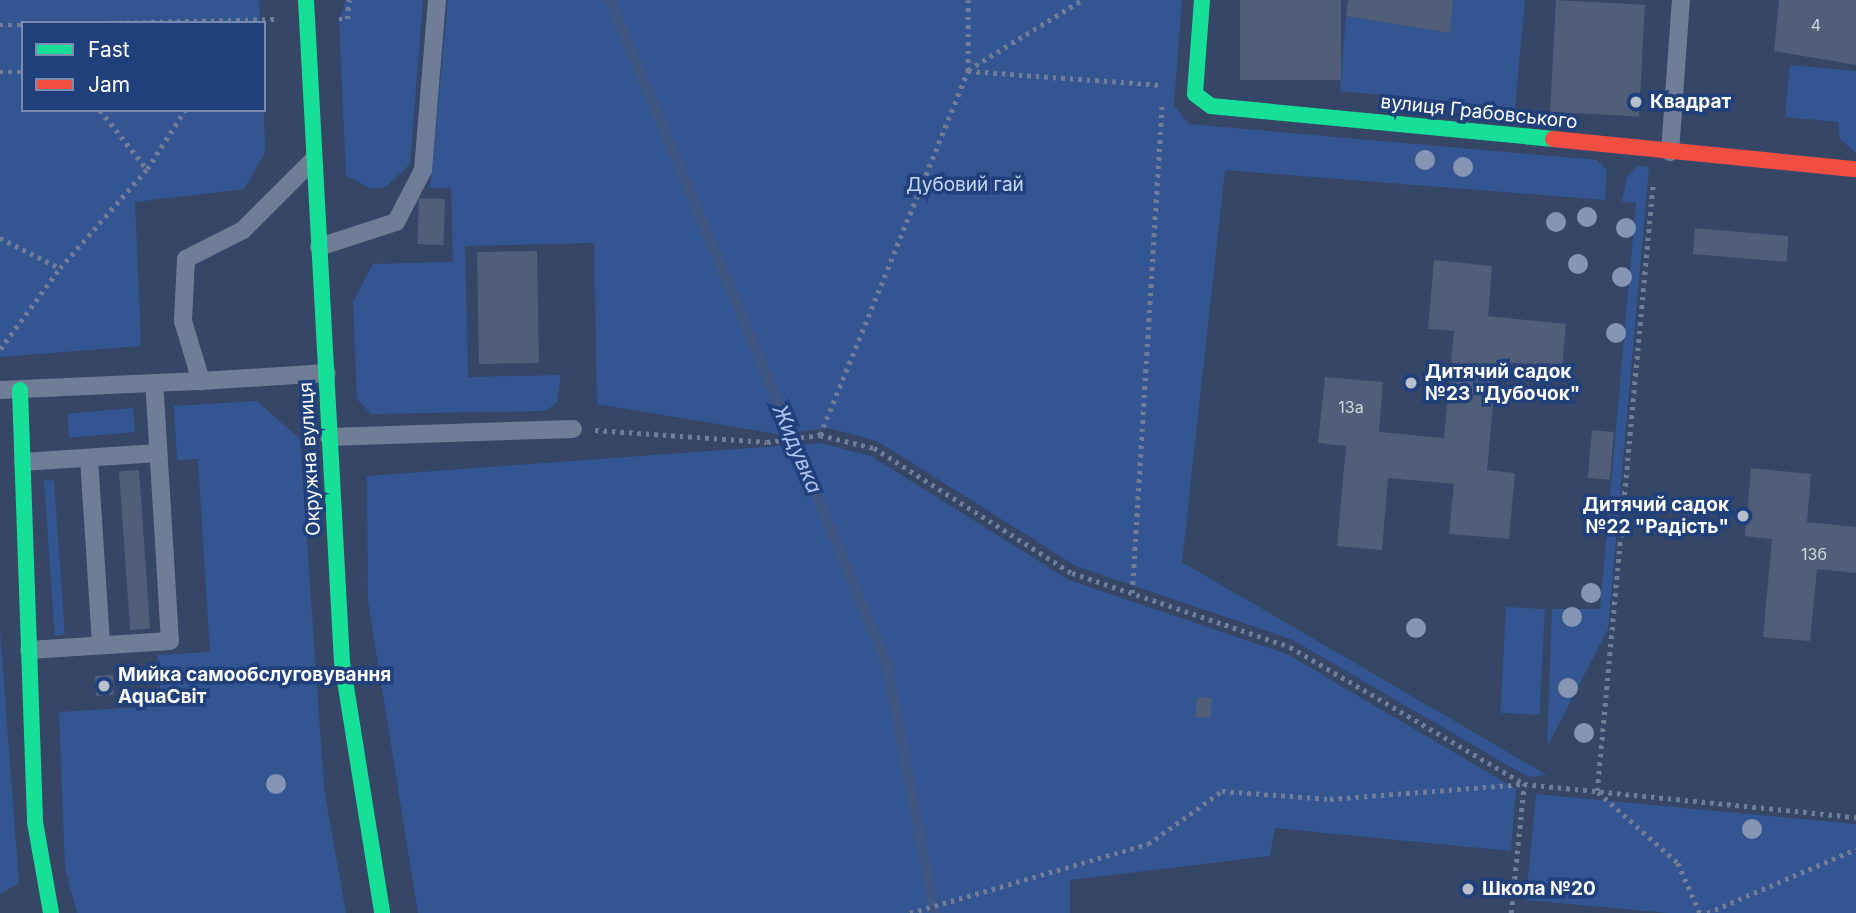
<!DOCTYPE html>
<html>
<head>
<meta charset="utf-8">
<style>
  body { margin:0 }
  #map { position:relative; width:1856px; height:913px; overflow:hidden; background:#354667; font-family:Inter,sans-serif }
  div>[style] { position:absolute }
  .green>* { inset:0; background:#335693; transform-origin:0 0 }
  .stream>* { height:10px; margin:-5px; padding:0 5px; transform-origin:5px; border-radius:5px; background:#405682 }
  .building>* { inset:0; background:#505e79; transform-origin:0 0 }
  .path>* { height:4.5px; margin-top:-2.25px; transform-origin:0; background:repeating-linear-gradient(90deg,#707d96 0 3.5px,transparent 0 8.5px) }
  .lane>* { height:18px; margin:-9px; padding:0 9px; transform-origin:9px; border-radius:9px; background:#707d96 }
  .fast>* { height:16px; margin:-8px; padding:0 8px; transform-origin:8px; border-radius:8px; background:#16e098 }
  .jam>* { height:16px; margin:-8px; padding:0 8px; transform-origin:8px; border-radius:8px; background:#f24e42 }
  .trees>* { width:20px; height:20px; margin:-10px; border-radius:50%; background:#8596b5 }
  .dots>* { width:19px; height:19px; translate:-50% -50%; box-sizing:border-box; border:4px solid #20407c; border-radius:50% }
  span { translate:-50% -50%; white-space:nowrap; text-align:center; line-height:1.15; -webkit-text-stroke:7px #20407c; paint-order:stroke }
  .number-label { font-size:16px; color:#d3d7de }
  .number-label span { -webkit-text-stroke-width:0 }
  .poi-label { font-size:19px; color:#fff; font-weight:700 }
  .left { translate:0 -50%; text-align:left }
  .right { translate:-100% -50%; text-align:right }
  .street-label { font-size:19px; color:#fff }
  .park-label { font-size:19px; color:#c6d7f5 }
  .water-label { font-size:21px; color:#aec5ee; font-style:italic }
  .legend { position:absolute; left:21px; top:21px; width:245px; height:91px; box-sizing:border-box; background:#20407c; border:2px solid #798cb0; margin:0; padding:9px 12px; list-style:none; font-size:21px; color:#fff }
  .legend li { display:flex; align-items:center; gap:14px; height:35px }
  .legend b { width:35px; border:2px solid #798cb0 }
</style>
</head>
<body>
<div id="map">
  <div class="green">
    <i style="clip-path:polygon(0 0,259px 0,260px 23px,23px 23px,23px 110px,264px 110px,265px 153px,244px 189px,135px 202px,141px 346px,0 357px)"></i>
    <i style="clip-path:polygon(346px 0,423px 0,410px 164px,386px 187px,371px 189px,346px 175px,339px 21px)"></i>
    <i style="clip-path:polygon(448px 0,1182px 0,1174px 105px,1189px 124px,1597px 160px,1607px 170px,1605px 200px,1225px 170px,1182px 562px,1547px 775px,1528px 777px,1293px 640px,1076px 566px,877px 441px,828px 428px,777px 434px,597px 404px,594px 243px,465px 246px,468px 377px,561px 375px,557px 402px,546px 411px,371px 414px,357px 399px,353px 302px,373px 264px,453px 262px,451px 188px,430px 188px)"></i>
    <i style="clip-path:polygon(1453px 0,1525px 0,1515px 108px,1340px 91px,1346px 16px,1449px 33px)"></i>
    <i style="clip-path:polygon(1790px 65px,1856px 71px,1856px 153px,1840px 139px,1838px 122px,1785px 117px)"></i>
    <i style="clip-path:polygon(1638px 166px,1649px 167px,1608px 629px,1547px 747px,1552px 609px,1600px 609px,1636px 203px,1622px 202px,1627px 177px)"></i>
    <i style="clip-path:polygon(257px 401px,300px 439px,324px 788px,346px 913px,77px 913px,65px 868px,59px 712px,161px 706px,158px 655px,210px 652px,198px 459px,177px 460px,174px 406px)"></i>
    <i style="left:133px;top:408px;width:24px;height:66px;rotate:85deg"></i>
    <i style="clip-path:polygon(819px 443px,871px 456px,1069px 580px,1287px 654px,1516px 789px,1511px 851px,1275px 828px,1270px 856px,1070px 880px,1070px 913px,418px 913px,368px 601px,367px 476px)"></i>
    <i style="left:54px;top:480px;width:155px;height:10px;rotate:86deg"></i>
    <i style="left:1506px;top:607px;width:39px;height:106px;rotate:3deg"></i>
    <i style="clip-path:polygon(0 630px,19px 883px,0 894px)"></i>
    <i style="clip-path:polygon(1536px 794px,1856px 824px,1856px 913px,1668px 913px,1526px 900px)"></i>
  </div>
  <div class="stream">
    <i style="left:610px;top:0;width:719px;rotate:67.36deg"></i>
    <i style="left:887px;top:664px;width:254px;rotate:79.1deg"></i>
  </div>
  <div class="building">
    <i style="left:1240px;top:0;width:101px;height:80px"></i>
    <i style="clip-path:polygon(1348px 0,1453px 0,1450px 33px,1346px 16px)"></i>
    <i style="left:1556px;top:0;width:89px;height:112px;rotate:3deg"></i>
    <i style="clip-path:polygon(1779px 0,1856px 0,1856px 65px,1774px 51px)"></i>
    <i style="left:419px;top:198px;width:26px;height:46px;rotate:2deg"></i>
    <i style="left:1695px;top:228px;width:94px;height:26px;rotate:5deg"></i>
    <i style="left:537px;top:251px;width:112px;height:60px;rotate:89deg"></i>
    <i style="clip-path:polygon(1434px 260px,1492px 266px,1488px 316px,1566px 324px,1562px 368px,1497px 361px,1487px 470px,1515px 473px,1509px 539px,1449px 534px,1454px 484px,1388px 478px,1382px 550px,1337px 546px,1346px 446px,1318px 443px,1325px 377px,1383px 382px,1379px 432px,1444px 438px,1454px 331px,1428px 329px)"></i>
    <i style="left:1592px;top:430px;width:22px;height:48px;rotate:5deg"></i>
    <i style="clip-path:polygon(1751px 468px,1811px 474px,1807px 522px,1856px 527px,1856px 573px,1817px 569px,1810px 641px,1763px 637px,1772px 539px,1745px 536px)"></i>
    <i style="left:139px;top:470px;width:159px;height:20px;rotate:86deg"></i>
    <i style="left:113px;top:675px;width:20px;height:18px;rotate:87deg"></i>
    <i style="left:1197px;top:697px;width:15px;height:20px;rotate:4deg"></i>
  </div>
  <div class="path">
    <i style="left:339px;top:19px;width:8px"></i>
    <i style="left:347px;top:19px;width:19px;rotate:-84deg"></i>
    <i style="left:109px;top:23px;width:165px;rotate:-1.4deg"></i>
    <i style="left:0;top:25px;width:23px"></i>
    <i style="left:968px;top:70px;width:134px;rotate:-31.6deg"></i>
    <i style="left:968px;top:71px;width:195px;rotate:4.1deg"></i>
    <i style="left:0;top:72px;width:23px"></i>
    <i style="left:100px;top:110px;width:75px;rotate:51.5deg"></i>
    <i style="left:0;top:238px;width:67px;rotate:26.6deg"></i>
    <i style="left:0;top:349px;width:101px;rotate:-53.5deg"></i>
    <i style="left:60px;top:268px;width:132px;rotate:-48.7deg"></i>
    <i style="left:147px;top:169px;width:70px;rotate:-57.2deg"></i>
    <i style="left:595px;top:430px;width:172px;rotate:4deg"></i>
    <i style="left:767px;top:442px;width:53px;rotate:-7.5deg"></i>
    <i style="left:820px;top:435px;width:56px;rotate:13.5deg"></i>
    <i style="left:874px;top:448px;width:234px;rotate:32.3deg"></i>
    <i style="left:1072px;top:573px;width:230px;rotate:18.7deg"></i>
    <i style="left:1290px;top:647px;width:271px;rotate:30.3deg"></i>
    <i style="left:820px;top:435px;width:393px;rotate:-67.9deg"></i>
    <i style="left:968px;top:71px;width:71px;rotate:-90deg"></i>
    <i style="left:1132px;top:593px;width:487px;rotate:-86.5deg"></i>
    <i style="left:1597px;top:791px;width:611px;rotate:-84.74deg"></i>
    <i style="left:1598px;top:792px;width:107px;rotate:41.6deg"></i>
    <i style="left:1678px;top:863px;width:55px;rotate:66.3deg"></i>
    <i style="left:910px;top:913px;width:248px;rotate:-16.2deg"></i>
    <i style="left:1148px;top:844px;width:91px;rotate:-35.6deg"></i>
    <i style="left:1222px;top:791px;width:108px;rotate:4.2deg"></i>
    <i style="left:1330px;top:799px;width:195px;rotate:-4.4deg"></i>
    <i style="left:1524px;top:784px;width:334px;rotate:5.7deg"></i>
    <i style="left:1511px;top:913px;width:130px;rotate:-84.2deg"></i>
    <i style="left:1707px;top:913px;width:162px;rotate:-23.2deg"></i>
  </div>
  <div class="lane">
    <i style="left:1670px;top:152px;width:152px;rotate:-85.9deg"></i>
    <i style="left:312px;top:161px;width:98px;rotate:135deg"></i>
    <i style="left:243px;top:230px;width:64px;rotate:153deg"></i>
    <i style="left:186px;top:259px;width:62px;rotate:92.8deg"></i>
    <i style="left:183px;top:321px;width:63px;rotate:73.3deg"></i>
    <i style="left:201px;top:381px;width:126px;rotate:-3.6deg"></i>
    <i style="left:319px;top:247px;width:81px;rotate:-18deg"></i>
    <i style="left:396px;top:222px;width:59px;rotate:-62.6deg"></i>
    <i style="left:423px;top:170px;width:171px;rotate:-85.3deg"></i>
    <i style="left:0;top:390px;width:201px;rotate:-2.6deg"></i>
    <i style="left:329px;top:437px;width:244px;rotate:-1.9deg"></i>
    <i style="left:89px;top:458px;width:187px;rotate:86.3deg"></i>
    <i style="left:23px;top:462px;width:135px;rotate:-3.8deg"></i>
    <i style="left:29px;top:650px;width:141px;rotate:-3.7deg"></i>
    <i style="left:170px;top:641px;width:258px;rotate:-93.5deg"></i>
  </div>
  <div class="fast">
    <i style="left:306px;top:0;width:663px;rotate:86.89deg"></i>
    <i style="left:342px;top:662px;width:254px;rotate:80.9deg"></i>
    <i style="left:1202px;top:0;width:94px;rotate:94.3deg"></i>
    <i style="left:1195px;top:94px;width:20px;rotate:37deg"></i>
    <i style="left:1211px;top:106px;width:344px;rotate:5.5deg"></i>
    <i style="left:20px;top:390px;width:432px;rotate:88deg"></i>
    <i style="left:35px;top:822px;width:92px;rotate:80deg"></i>
  </div>
  <div class="jam">
    <i style="left:1553px;top:139px;width:304px;rotate:5.7deg"></i>
  </div>
  <div class="trees">
    <i style="left:1425px;top:160px"></i>
    <i style="left:1463px;top:167px"></i>
    <i style="left:1587px;top:217px"></i>
    <i style="left:1556px;top:222px"></i>
    <i style="left:1626px;top:228px"></i>
    <i style="left:1578px;top:264px"></i>
    <i style="left:1622px;top:277px"></i>
    <i style="left:1616px;top:333px"></i>
    <i style="left:1591px;top:593px"></i>
    <i style="left:1572px;top:617px"></i>
    <i style="left:1416px;top:628px"></i>
    <i style="left:1568px;top:688px"></i>
    <i style="left:1584px;top:733px"></i>
    <i style="left:276px;top:784px"></i>
    <i style="left:1752px;top:829px"></i>
  </div>
  <div class="dots">
    <i style="left:1636px;top:102px;background:#b8beca"></i>
    <i style="left:1411px;top:383px;background:#b8beca"></i>
    <i style="left:1743px;top:516px;background:#b8beca"></i>
    <i style="left:104px;top:686px;background:#b8beca"></i>
    <i style="left:1468px;top:889px;background:#b8beca"></i>
  </div>
  <div class="number-label">
    <span style="left:1816px;top:25px">4</span>
    <span style="left:1351px;top:407px">13а</span>
    <span style="left:1814px;top:554px">13б</span>
  </div>
  <div class="poi-label">
    <span class="left" style="left:1650px;top:102px">Квадрат</span>
    <span class="left" style="left:1425px;top:383px">Дитячий садок<br>№23 "Дубочок"</span>
    <span class="right" style="left:1729px;top:516px">Дитячий садок<br>№22 "Радість"</span>
    <span class="left" style="left:118px;top:686px">Мийка самообслуговування<br>AquaСвіт</span>
    <span class="left" style="left:1482px;top:889px">Школа №20</span>
  </div>
  <div class="street-label">
    <span style="left:1479px;top:112px;rotate:6deg">вулиця Грабовського</span>
    <span style="left:310px;top:459px;rotate:-93deg">Окружна вулиця</span>
  </div>
  <div class="park-label">
    <span style="left:965px;top:185px">Дубовий гай</span>
  </div>
  <div class="water-label">
    <span style="left:797px;top:449px;rotate:67deg">Жидувка</span>
  </div>
  <ul class="legend">
  <li><b style="height:9px;background:#16e098"></b>Fast</li>
  <li><b style="height:9px;background:#f24e42"></b>Jam</li>
  </ul>
</div>
</body>
</html>
